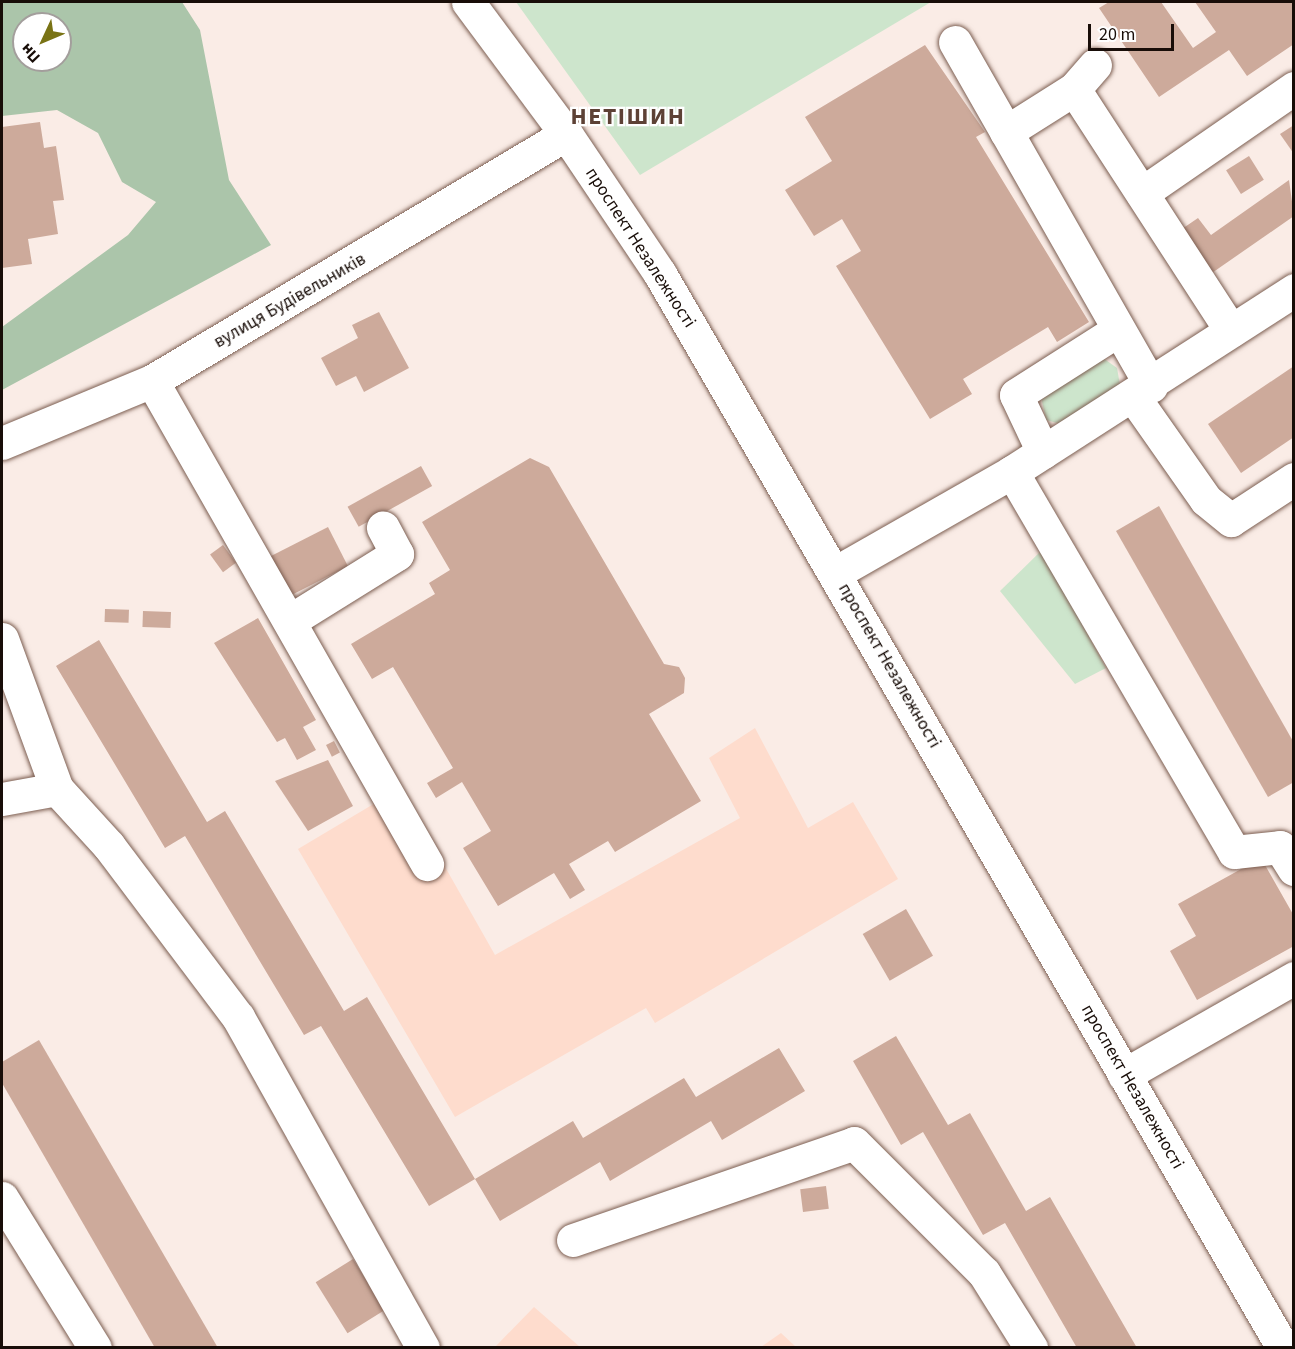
<!DOCTYPE html>
<html>
<head>
<meta charset="utf-8">
<style>
  body { margin:0 }
  #map { position:relative; width:1295px; height:1349px; overflow:hidden; background:#faece6; font-family:"Source Sans 3",sans-serif }
  div>[style] { position:absolute }
  .built>* { inset:0; background:#fedccd }
  .green>* { inset:0; background:#cde5cc }
  .forest>* { inset:0; background:#abc5aa }
  .building>* { inset:0; background:#cdaa9b; transform-origin:0 0 }
  .roads { filter:drop-shadow(0 0 2px #7c5e51) drop-shadow(0 0 2px #7c5e51) }
  .minor>* { height:33px; margin:-16.5px; padding:0 16.5px; transform-origin:16.5px; border-radius:16.5px; background:#fff }
  .major>* { height:33px; margin:-16.5px; padding:0 16.5px; transform-origin:16.5px; border-radius:16.5px; background:#fff }
  span { translate:-50% -50%; white-space:nowrap; text-align:center; line-height:1.15; -webkit-text-stroke:4.5px #fff; paint-order:stroke }
  .street-label { font-size:18px; color:#180d08 }
  .district-label { font-size:24px; color:#5d4135; font-weight:700; letter-spacing:1.5px }
  .frame { position:absolute; inset:0; border:3px solid #180d08; pointer-events:none }
  .north { position:absolute; left:12px; top:12px; width:60px; height:60px; box-sizing:border-box; background:#fff; border:2px solid #a39e9c; border-radius:50%; rotate:226deg; font-size:16px; font-weight:700; line-height:24px; text-align:center; color:#180d08 }
  .north::after { content:''; display:block; margin:auto; width:21px; height:27px; background:#797315; clip-path:polygon(50% 0,100% 100%,50% 72%,0 100%) }
  .scale { position:absolute; left:1088px; top:24px; width:86px; height:27px; box-sizing:border-box; border:3px solid #180d08; border-top:0; padding-left:8px; font-size:18px; line-height:21px; white-space:nowrap; color:#180d08; -webkit-text-stroke:4px #fff; paint-order:stroke }
</style>
</head>
<body>
<div id="map">
  <div class="built">
    <i style="clip-path:polygon(755px 728px,808px 828px,853px 802px,898px 879px,655px 1023px,646px 1008px,455px 1117px,298px 849px,387px 796px,440px 858px,495px 955px,740px 818px,709px 758px)"></i>
    <i style="clip-path:polygon(534px 1307px,580px 1347px,495px 1347px)"></i>
    <i style="clip-path:polygon(781px 1333px,796px 1347px,761px 1347px)"></i>
  </div>
  <div class="green">
    <i style="clip-path:polygon(516px 2px,931px 2px,640px 175px)"></i>
    <i style="clip-path:polygon(1103px 358px,1117px 368px,1120px 385px,1061px 424px,1046px 420px,1041px 397px)"></i>
    <i style="clip-path:polygon(1042px 550px,1106px 668px,1075px 684px,1000px 591px)"></i>
  </div>
  <div class="forest">
    <i style="clip-path:polygon(evenodd,2px 2px,182px 2px,200px 30px,229px 180px,271px 245px,2px 390px,2px 327px,128px 235px,156px 202px,122px 182px,98px 133px,57px 110px,2px 116px,2px 2px,24px 24px,60px 24px,60px 60px,24px 60px,24px 24px)"></i>
  </div>
  <div class="building">
    <i style="clip-path:polygon(1109px 2px,1161px 2px,1193px 48px,1216px 32px,1195px 2px,1294px 2px,1294px 44px,1247px 76px,1229px 50px,1159px 97px,1099px 8px)"></i>
    <i style="clip-path:polygon(925px 45px,985px 132px,976px 137px,1089px 322px,1057px 342px,1048px 327px,963px 379px,972px 394px,930px 419px,836px 266px,861px 251px,842px 219px,814px 236px,785px 190px,832px 161px,805px 117px)"></i>
    <i style="clip-path:polygon(40px 122px,44px 148px,56px 146px,64px 200px,53px 201px,58px 234px,28px 239px,32px 264px,2px 268px,2px 127px)"></i>
    <i style="clip-path:polygon(1294px 125px,1294px 154px,1280px 134px)"></i>
    <i style="left:1249px;top:156px;width:28px;height:27px;rotate:58deg"></i>
    <i style="clip-path:polygon(1289px 180px,1294px 216px,1209px 275px,1179px 231px,1198px 218px,1211px 235px)"></i>
    <i style="clip-path:polygon(379px 312px,409px 368px,364px 392px,356px 376px,336px 386px,321px 358px,358px 338px,352px 325px)"></i>
    <i style="clip-path:polygon(1294px 366px,1294px 437px,1241px 473px,1208px 424px)"></i>
    <i style="clip-path:polygon(530px 458px,549px 467px,664px 664px,679px 667px,685px 678px,684px 693px,649px 714px,701px 801px,615px 852px,608px 841px,569px 864px,585px 890px,570px 899px,554px 873px,498px 906px,463px 848px,491px 831px,462px 782px,436px 798px,427px 783px,453px 768px,393px 667px,372px 679px,351px 644px,435px 594px,429px 583px,450px 570px,422px 522px)"></i>
    <i style="left:421px;top:466px;width:23px;height:84px;rotate:61deg"></i>
    <i style="clip-path:polygon(1159px 506px,1294px 743px,1294px 782px,1268px 797px,1116px 531px)"></i>
    <i style="left:328px;top:527px;width:44px;height:65px;rotate:63deg"></i>
    <i style="left:223px;top:545px;width:22px;height:16px;rotate:54deg"></i>
    <i style="left:105px;top:609px;width:24px;height:13px;rotate:2deg"></i>
    <i style="left:143px;top:611px;width:28px;height:16px;rotate:2deg"></i>
    <i style="clip-path:polygon(258px 618px,316px 720px,303px 727px,316px 750px,297px 760px,285px 738px,277px 742px,214px 643px)"></i>
    <i style="clip-path:polygon(99px 640px,207px 822px,225px 811px,344px 1011px,367px 997px,475px 1179px,573px 1121px,583px 1138px,684px 1078px,696px 1097px,779px 1048px,805px 1091px,722px 1140px,711px 1121px,610px 1181px,600px 1162px,500px 1221px,475px 1179px,429px 1206px,321px 1026px,304px 1035px,185px 836px,165px 848px,56px 666px)"></i>
    <i style="left:334px;top:741px;width:13px;height:9px;rotate:63deg"></i>
    <i style="clip-path:polygon(328px 760px,353px 806px,308px 831px,275px 781px)"></i>
    <i style="clip-path:polygon(1261px 858px,1294px 916px,1294px 946px,1197px 1000px,1170px 951px,1196px 936px,1178px 904px)"></i>
    <i style="left:906px;top:909px;width:54px;height:50px;rotate:60deg"></i>
    <i style="clip-path:polygon(896px 1036px,948px 1125px,970px 1113px,1026px 1211px,1050px 1197px,1137px 1348px,1077px 1348px,1005px 1223px,983px 1235px,923px 1132px,901px 1145px,853px 1061px)"></i>
    <i style="clip-path:polygon(39px 1040px,218px 1348px,155px 1348px,2px 1083px,2px 1062px)"></i>
    <i style="left:826px;top:1186px;width:23px;height:26px;rotate:83deg"></i>
    <i style="left:353px;top:1259px;width:60px;height:44px;rotate:58deg"></i>
  </div>
  <div class="roads">
    <div class="minor">
      <i style="left:955px;top:42px;width:396px;rotate:60.3deg"></i>
      <i style="left:1095px;top:65px;width:32px;rotate:131deg"></i>
      <i style="left:1074px;top:89px;width:288px;rotate:57deg"></i>
      <i style="left:1006px;top:132px;width:80px;rotate:-32.3deg"></i>
      <i style="left:1142px;top:193px;width:185px;rotate:-34.6deg"></i>
      <i style="left:152px;top:381px;width:556px;rotate:60.34deg"></i>
      <i style="left:1133px;top:396px;width:127px;rotate:54.9deg"></i>
      <i style="left:1206px;top:500px;width:32px;rotate:39deg"></i>
      <i style="left:1231px;top:520px;width:75px;rotate:-33.1deg"></i>
      <i style="left:2px;top:443px;width:162px;rotate:-22.5deg"></i>
      <i style="left:152px;top:381px;width:482px;rotate:-30.8deg"></i>
      <i style="left:1043px;top:452px;width:63px;rotate:-115.3deg"></i>
      <i style="left:1016px;top:395px;width:121px;rotate:-32.5deg"></i>
      <i style="left:1012px;top:472px;width:440px;rotate:59.7deg"></i>
      <i style="left:1234px;top:852px;width:46px;rotate:-6.2deg"></i>
      <i style="left:1280px;top:847px;width:26px;rotate:58deg"></i>
      <i style="left:835px;top:573px;width:204px;rotate:-29.7deg"></i>
      <i style="left:1012px;top:472px;width:336px;rotate:-32.8deg"></i>
      <i style="left:291px;top:620px;width:125px;rotate:-31.9deg"></i>
      <i style="left:397px;top:554px;width:30px;rotate:-118deg"></i>
      <i style="left:2px;top:639px;width:160px;rotate:69.9deg"></i>
      <i style="left:57px;top:789px;width:77px;rotate:47.6deg"></i>
      <i style="left:109px;top:846px;width:214px;rotate:53deg"></i>
      <i style="left:238px;top:1017px;width:379px;rotate:60.8deg"></i>
      <i style="left:2px;top:799px;width:56px;rotate:-10.3deg"></i>
      <i style="left:1124px;top:1075px;width:196px;rotate:-29.7deg"></i>
      <i style="left:2px;top:1198px;width:176px;rotate:58.2deg"></i>
      <i style="left:573px;top:1240px;width:297px;rotate:-19deg"></i>
      <i style="left:854px;top:1143px;width:184px;rotate:45deg"></i>
      <i style="left:984px;top:1273px;width:89px;rotate:57.9deg"></i>
    </div>
    <div class="major">
      <i style="left:468px;top:2px;width:164px;rotate:53.4deg"></i>
      <i style="left:566px;top:134px;width:169px;rotate:56.1deg"></i>
      <i style="left:660px;top:274px;width:1242px;rotate:59.88deg"></i>
    </div>
  </div>
  <div class="street-label">
    <span style="left:640px;top:248px;rotate:57deg">проспект Незалежності</span>
    <span style="left:290px;top:301px;rotate:-30deg">вулиця Будівельників</span>
    <span style="left:889px;top:666px;rotate:60deg">проспект Незалежності</span>
    <span style="left:1132px;top:1087px;rotate:60deg">проспект Незалежності</span>
  </div>
  <div class="district-label">
    <span style="left:628px;top:117px">НЕТІШИН</span>
  </div>
  <div class="frame"></div>
  <div class="north">Пн</div>
  <div class="scale">20 m</div>
</div>
</body>
</html>
